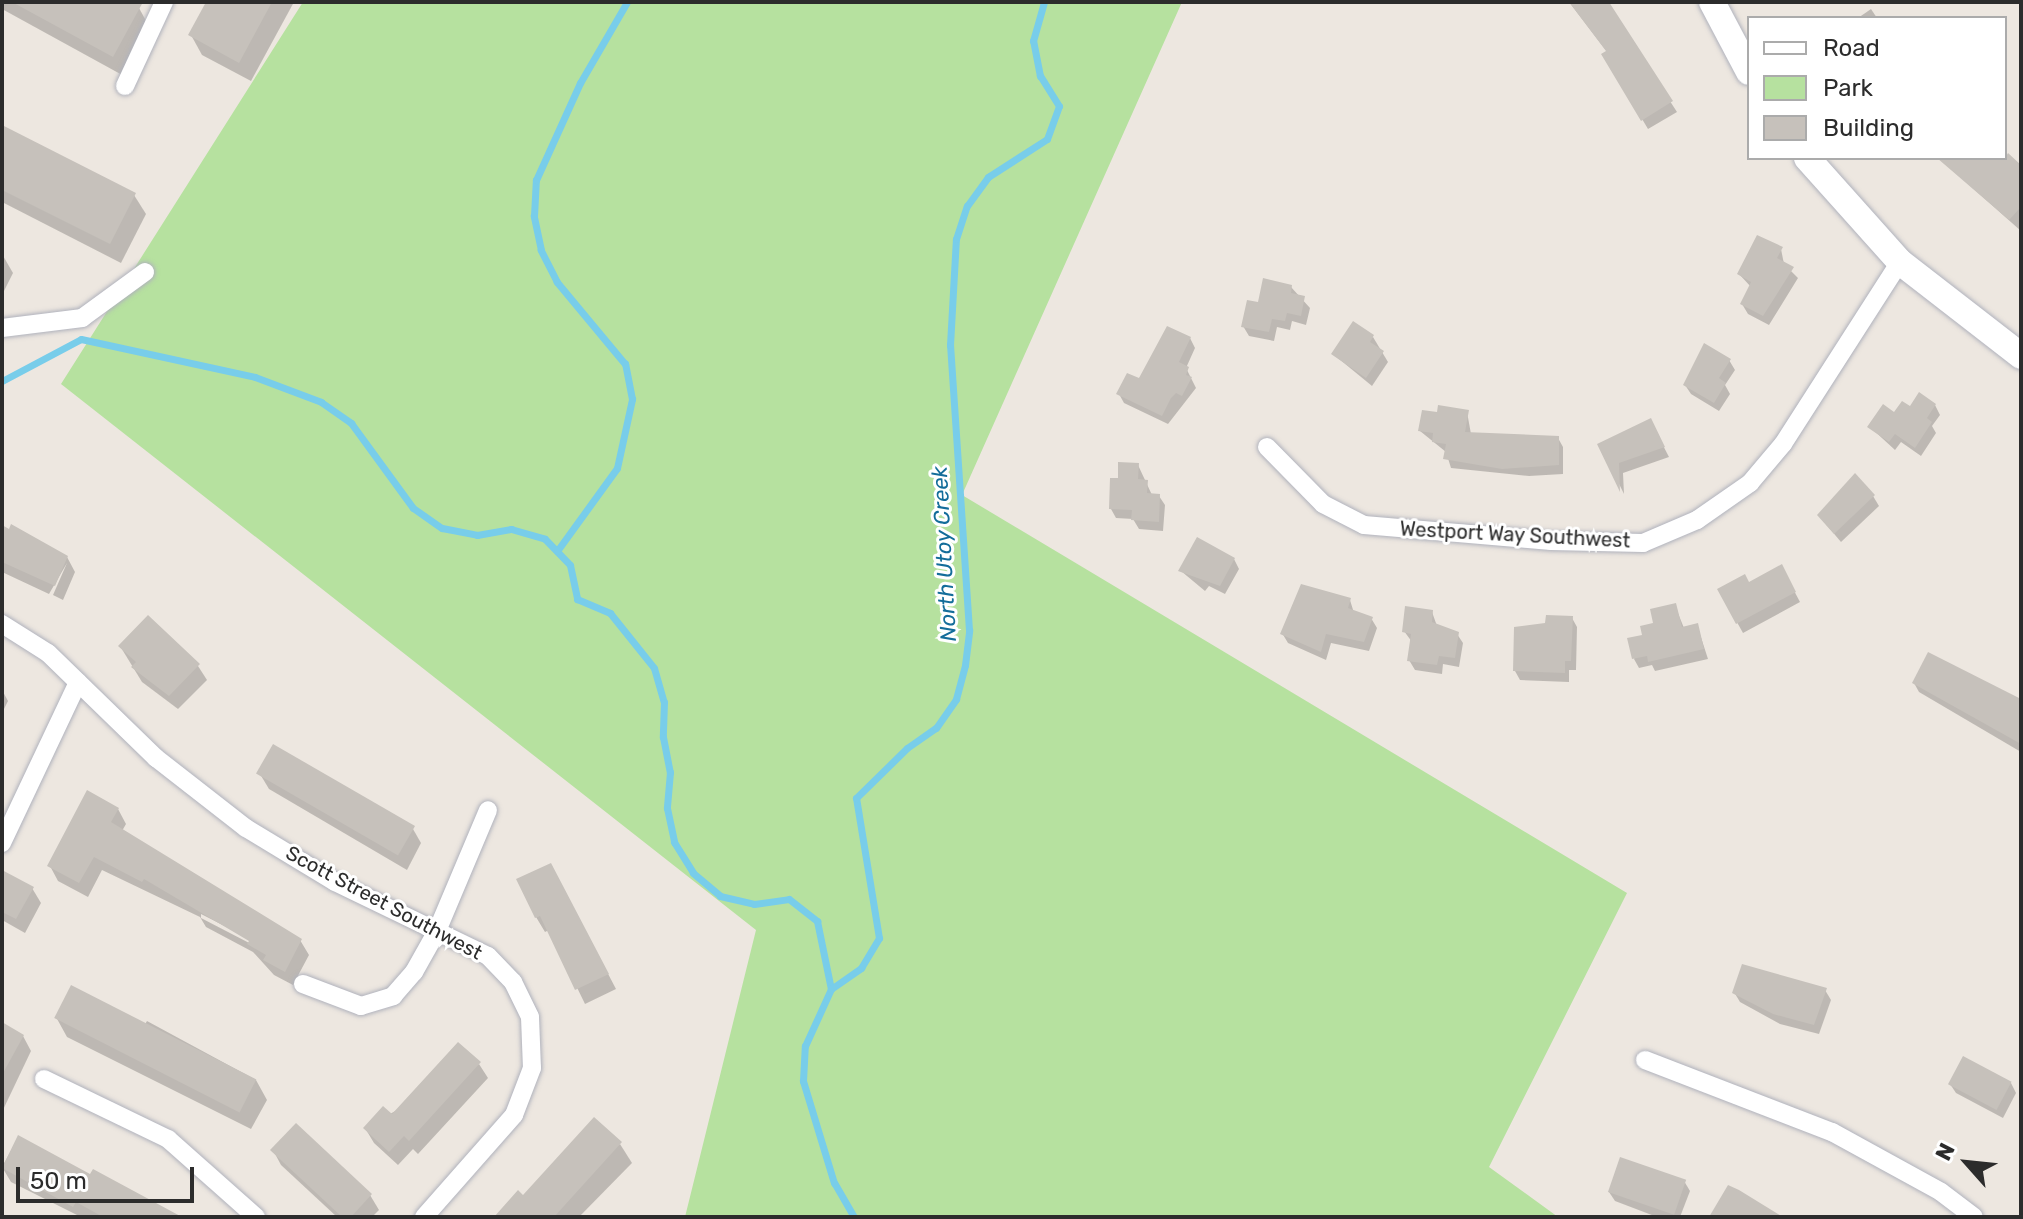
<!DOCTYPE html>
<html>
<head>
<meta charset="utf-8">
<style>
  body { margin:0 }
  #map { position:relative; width:2023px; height:1219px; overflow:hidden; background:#ede7e0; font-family:Rubik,sans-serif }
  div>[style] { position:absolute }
  .green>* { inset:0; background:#b6e19f }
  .shadow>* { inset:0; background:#0003 }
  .stream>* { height:7px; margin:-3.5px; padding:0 3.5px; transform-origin:3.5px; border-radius:3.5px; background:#78cdea }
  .building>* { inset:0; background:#c6c1bb; transform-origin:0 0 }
  .roads { filter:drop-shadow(0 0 2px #b0b2bc) drop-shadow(0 0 2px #b0b2bc) }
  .street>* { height:18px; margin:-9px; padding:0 9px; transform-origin:9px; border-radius:9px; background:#fff }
  .secondary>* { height:26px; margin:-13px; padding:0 13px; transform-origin:13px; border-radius:13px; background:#fff }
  span { translate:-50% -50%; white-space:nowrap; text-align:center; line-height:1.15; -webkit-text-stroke:6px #fff; paint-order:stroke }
  .street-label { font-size:20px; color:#2c2c2c }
  .water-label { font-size:22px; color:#136d9a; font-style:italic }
  .frame { position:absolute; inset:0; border:4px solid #2c2c2c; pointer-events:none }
  .legend { position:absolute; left:1747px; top:16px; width:260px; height:144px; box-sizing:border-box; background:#fff; border:2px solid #ababab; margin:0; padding:10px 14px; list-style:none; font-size:24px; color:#2c2c2c }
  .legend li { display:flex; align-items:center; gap:16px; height:40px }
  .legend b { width:40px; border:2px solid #ababab }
  .north { position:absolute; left:1927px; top:1123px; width:80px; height:80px; -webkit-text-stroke:6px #fff; paint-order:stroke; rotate:297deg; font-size:22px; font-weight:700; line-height:32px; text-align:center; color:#2c2c2c }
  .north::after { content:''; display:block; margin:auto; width:28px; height:36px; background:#2c2c2c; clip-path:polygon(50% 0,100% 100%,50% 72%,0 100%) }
  .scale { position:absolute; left:16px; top:1167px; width:178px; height:36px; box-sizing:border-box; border:4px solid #2c2c2c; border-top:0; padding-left:10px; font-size:24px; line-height:28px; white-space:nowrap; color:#2c2c2c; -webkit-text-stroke:6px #fff; paint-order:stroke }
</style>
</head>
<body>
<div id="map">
  <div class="green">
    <i style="clip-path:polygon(303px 2px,1182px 2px,962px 495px,1627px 893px,1489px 1167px,1558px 1217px,685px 1217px,756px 930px,61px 384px)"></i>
  </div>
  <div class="shadow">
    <i style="clip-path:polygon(2px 2px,128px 2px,139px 8px,150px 28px,124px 76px,2px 9px)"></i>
    <i style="clip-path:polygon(208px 2px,294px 2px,251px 81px,202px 55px,191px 35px)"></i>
    <i style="clip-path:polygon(1569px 2px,1606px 2px,1677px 112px,1648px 129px,1604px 55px,1608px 53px)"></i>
    <i style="clip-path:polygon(1871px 9px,1877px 18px,1858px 18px)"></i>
    <i style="clip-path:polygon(2px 128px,134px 195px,146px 214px,121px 263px,2px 202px)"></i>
    <i style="clip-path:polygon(1939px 158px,1990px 158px,2021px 170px,2021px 231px)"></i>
    <i style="clip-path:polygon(1781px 249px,1784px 264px,1798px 278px,1769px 325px,1748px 314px,1742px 304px,1751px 287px,1739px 274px)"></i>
    <i style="clip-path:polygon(2px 254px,13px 273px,2px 295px)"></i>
    <i style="clip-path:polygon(1291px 287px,1310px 308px,1306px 325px,1292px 321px,1290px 330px,1277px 327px,1274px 341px,1249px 336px,1243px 326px,1260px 304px)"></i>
    <i style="clip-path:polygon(1373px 337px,1388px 362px,1372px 386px,1333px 354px)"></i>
    <i style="clip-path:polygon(1190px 338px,1195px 348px,1186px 368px,1196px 388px,1168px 424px,1124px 403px,1119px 394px)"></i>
    <i style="clip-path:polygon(1729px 360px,1735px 370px,1725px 385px,1730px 394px,1719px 411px,1691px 394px,1685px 385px)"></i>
    <i style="clip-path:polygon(1935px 405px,1940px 415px,1932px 426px,1936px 433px,1921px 456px,1901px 442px,1895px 450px,1870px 427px,1911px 409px)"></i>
    <i style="clip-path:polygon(1467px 412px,1471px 434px,1558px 438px,1563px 447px,1563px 474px,1529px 476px,1451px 468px,1446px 452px,1420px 431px,1438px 415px)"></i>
    <i style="clip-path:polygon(1655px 430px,1669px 457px,1623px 473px,1624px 494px,1600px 445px)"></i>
    <i style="clip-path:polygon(1138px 465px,1152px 495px,1159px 496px,1165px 505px,1163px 531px,1139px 529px,1133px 519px,1116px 518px,1111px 509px,1120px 480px)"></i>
    <i style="clip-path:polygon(1873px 496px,1879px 506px,1841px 542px,1819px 516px)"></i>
    <i style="clip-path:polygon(2px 528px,67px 557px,75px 572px,63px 600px,53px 595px,67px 563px,49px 594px,2px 572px)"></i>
    <i style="clip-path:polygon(1234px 559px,1239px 569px,1225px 594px,1209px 586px,1205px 591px,1181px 571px)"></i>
    <i style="clip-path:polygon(1781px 566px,1800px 602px,1743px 633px,1719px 590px,1748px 584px)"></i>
    <i style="clip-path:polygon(1350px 600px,1354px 613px,1371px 618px,1377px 628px,1369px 651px,1331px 643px,1326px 660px,1288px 643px,1282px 633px)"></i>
    <i style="clip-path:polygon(1675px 606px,1684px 628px,1697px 625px,1708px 659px,1655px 671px,1652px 665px,1639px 668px,1634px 659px,1645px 636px)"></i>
    <i style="clip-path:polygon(1432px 612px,1437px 626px,1457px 634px,1463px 643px,1459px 667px,1443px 664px,1442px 674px,1415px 670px,1409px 660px,1412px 642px,1404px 631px)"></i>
    <i style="clip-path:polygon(1572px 618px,1577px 627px,1576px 670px,1569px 670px,1569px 682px,1520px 680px,1515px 671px)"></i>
    <i style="clip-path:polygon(120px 646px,198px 666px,207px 680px,178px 709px,142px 682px)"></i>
    <i style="clip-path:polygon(1914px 683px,2021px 711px,2021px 752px,1919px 692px)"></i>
    <i style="clip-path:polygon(2px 690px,8px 701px,2px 713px)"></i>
    <i style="clip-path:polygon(260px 774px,413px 829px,421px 843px,407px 870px,269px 789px)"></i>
    <i style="clip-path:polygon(evenodd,118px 809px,126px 824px,122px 831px,300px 940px,309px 955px,293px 985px,274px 975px,253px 952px,206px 927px,200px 917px,102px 870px,88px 897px,58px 881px,50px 866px,118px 809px,201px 914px,258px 943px,257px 947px,201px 918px,201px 914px)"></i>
    <i style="clip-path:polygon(2px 872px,32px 888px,41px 903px,25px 933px,2px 920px)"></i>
    <i style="clip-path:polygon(559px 880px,616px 989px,585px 1004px,549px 930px,545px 932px,536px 917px)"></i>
    <i style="clip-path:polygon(1825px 990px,1831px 1000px,1819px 1034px,1780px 1024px,1740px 1002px,1734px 992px)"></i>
    <i style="clip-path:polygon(56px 1017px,144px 1026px,147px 1021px,256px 1080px,267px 1100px,251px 1129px,67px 1037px)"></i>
    <i style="clip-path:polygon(2px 1025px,23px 1036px,31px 1051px,2px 1112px)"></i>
    <i style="clip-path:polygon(479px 1064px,488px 1078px,418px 1154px,413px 1149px,398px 1165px,374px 1143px,365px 1128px)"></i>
    <i style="clip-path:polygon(2011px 1083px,2016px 1093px,2003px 1118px,1956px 1093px,1950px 1084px)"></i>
    <i style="clip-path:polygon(18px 1138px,91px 1177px,170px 1217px,81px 1217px,11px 1182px,2px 1167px)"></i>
    <i style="clip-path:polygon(620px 1144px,632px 1163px,579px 1217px,497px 1217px)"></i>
    <i style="clip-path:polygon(273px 1150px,370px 1195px,379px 1210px,372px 1217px,337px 1217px,281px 1165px)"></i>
    <i style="clip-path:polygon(1684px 1181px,1690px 1191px,1680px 1217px,1657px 1217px,1615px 1201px,1609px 1192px)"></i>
  </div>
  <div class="stream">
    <i style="left:2px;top:381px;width:89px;rotate:-28deg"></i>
    <i style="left:81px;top:339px;width:178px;rotate:12.3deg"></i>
    <i style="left:255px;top:377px;width:71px;rotate:20.7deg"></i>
    <i style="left:321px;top:402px;width:37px;rotate:35deg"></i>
    <i style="left:351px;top:423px;width:105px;rotate:53.9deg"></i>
    <i style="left:413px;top:508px;width:35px;rotate:35deg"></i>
    <i style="left:442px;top:528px;width:36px;rotate:11deg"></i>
    <i style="left:477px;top:535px;width:35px;rotate:-10deg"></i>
    <i style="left:511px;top:529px;width:35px;rotate:16deg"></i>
    <i style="left:545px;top:539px;width:36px;rotate:46deg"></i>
    <i style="left:570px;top:565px;width:35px;rotate:78deg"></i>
    <i style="left:577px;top:599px;width:36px;rotate:23deg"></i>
    <i style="left:610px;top:613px;width:70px;rotate:51.3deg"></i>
    <i style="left:654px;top:668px;width:35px;rotate:74deg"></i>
    <i style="left:664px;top:702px;width:35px;rotate:92deg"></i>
    <i style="left:663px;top:737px;width:36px;rotate:79deg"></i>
    <i style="left:670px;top:772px;width:36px;rotate:95deg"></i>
    <i style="left:667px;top:808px;width:35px;rotate:78deg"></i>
    <i style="left:674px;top:842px;width:36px;rotate:58deg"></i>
    <i style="left:693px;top:873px;width:35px;rotate:40deg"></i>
    <i style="left:720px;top:896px;width:35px;rotate:13deg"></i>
    <i style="left:754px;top:904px;width:35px;rotate:-8deg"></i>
    <i style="left:789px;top:899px;width:36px;rotate:38deg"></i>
    <i style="left:817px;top:921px;width:69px;rotate:78.4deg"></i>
    <i style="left:557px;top:551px;width:102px;rotate:-54.1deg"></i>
    <i style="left:617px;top:468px;width:71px;rotate:-77.7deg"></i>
    <i style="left:632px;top:399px;width:36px;rotate:-101deg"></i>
    <i style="left:625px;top:364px;width:107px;rotate:-129.7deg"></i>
    <i style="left:557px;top:282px;width:36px;rotate:-117deg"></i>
    <i style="left:541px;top:250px;width:35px;rotate:-102deg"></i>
    <i style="left:534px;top:216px;width:36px;rotate:-87deg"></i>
    <i style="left:536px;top:180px;width:107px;rotate:-65.6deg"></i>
    <i style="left:580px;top:83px;width:94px;rotate:-59.9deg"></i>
    <i style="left:854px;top:1217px;width:39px;rotate:-120deg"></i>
    <i style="left:834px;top:1183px;width:107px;rotate:-106.9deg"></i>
    <i style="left:803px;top:1081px;width:35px;rotate:-87deg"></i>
    <i style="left:805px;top:1046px;width:63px;rotate:-65.5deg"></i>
    <i style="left:831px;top:989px;width:37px;rotate:-35deg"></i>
    <i style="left:861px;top:968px;width:35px;rotate:-59deg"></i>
    <i style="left:879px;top:938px;width:142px;rotate:-99.3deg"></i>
    <i style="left:856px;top:798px;width:71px;rotate:-44.4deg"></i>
    <i style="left:907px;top:748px;width:35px;rotate:-35deg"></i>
    <i style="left:936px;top:728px;width:35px;rotate:-55deg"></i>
    <i style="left:956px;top:699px;width:35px;rotate:-75deg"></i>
    <i style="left:965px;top:665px;width:35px;rotate:-83deg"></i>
    <i style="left:969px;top:630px;width:286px;rotate:-93.8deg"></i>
    <i style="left:950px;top:345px;width:106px;rotate:-86.8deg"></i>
    <i style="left:956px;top:239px;width:35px;rotate:-72deg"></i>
    <i style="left:967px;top:206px;width:36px;rotate:-54deg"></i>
    <i style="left:988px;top:177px;width:70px;rotate:-32.8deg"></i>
    <i style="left:1047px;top:139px;width:35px;rotate:-70deg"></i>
    <i style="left:1059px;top:106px;width:36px;rotate:-122deg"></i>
    <i style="left:1040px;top:76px;width:36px;rotate:-101deg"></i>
    <i style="left:1033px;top:41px;width:41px;rotate:-74.2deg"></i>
  </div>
  <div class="building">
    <i style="clip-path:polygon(12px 2px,143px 2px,113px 57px)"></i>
    <i style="clip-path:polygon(206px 2px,272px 2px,239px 63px,188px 35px)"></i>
    <i style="clip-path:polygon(1569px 2px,1609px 2px,1673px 101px,1641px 121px,1601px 54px,1606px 51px)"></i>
    <i style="clip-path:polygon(2px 125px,136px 193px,110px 244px,2px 190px)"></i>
    <i style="clip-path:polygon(2008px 153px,2021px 165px,2021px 207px,2009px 220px,1937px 158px,2005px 158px)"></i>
    <i style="clip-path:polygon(1757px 235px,1783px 247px,1777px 258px,1794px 267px,1763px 316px,1740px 304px,1751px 282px,1737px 274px)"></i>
    <i style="clip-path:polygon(1263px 278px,1292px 285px,1291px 293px,1305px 296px,1301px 316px,1287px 313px,1285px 321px,1272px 319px,1269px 332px,1241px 327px,1247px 300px,1258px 302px)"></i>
    <i style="clip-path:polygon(1353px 321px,1374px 335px,1370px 342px,1384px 351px,1366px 378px,1331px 354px)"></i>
    <i style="clip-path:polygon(1167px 326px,1191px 337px,1179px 362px,1189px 367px,1186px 375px,1192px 377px,1182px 396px,1176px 393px,1171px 398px,1162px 416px,1116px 394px,1127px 373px,1139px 378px)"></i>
    <i style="clip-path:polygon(1704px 343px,1731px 359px,1719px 378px,1726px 383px,1714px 403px,1683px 385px)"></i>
    <i style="clip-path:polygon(1919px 392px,1936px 404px,1927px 418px,1932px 422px,1915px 448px,1895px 434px,1889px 442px,1867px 427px,1883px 404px,1894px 412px,1902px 401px,1910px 406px)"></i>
    <i style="clip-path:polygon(1438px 405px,1469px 410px,1465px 432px,1559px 436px,1559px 465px,1502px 469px,1443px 459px,1446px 444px,1432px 442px,1433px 433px,1418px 431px,1422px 410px,1437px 412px)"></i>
    <i style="clip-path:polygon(1651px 418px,1665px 447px,1619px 463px,1620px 492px,1597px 444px)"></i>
    <i style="clip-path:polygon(1118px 462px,1139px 463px,1138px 479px,1148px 480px,1147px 493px,1160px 494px,1159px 522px,1131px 520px,1132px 510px,1109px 509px,1110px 478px,1118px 478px)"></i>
    <i style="clip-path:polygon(1855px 473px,1875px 495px,1834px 534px,1817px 515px)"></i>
    <i style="clip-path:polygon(11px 524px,68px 556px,55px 586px,2px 562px,2px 525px,9px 529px)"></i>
    <i style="clip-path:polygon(1197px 537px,1235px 558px,1220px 586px,1178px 571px)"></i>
    <i style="clip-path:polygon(1782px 564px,1796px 592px,1736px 624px,1717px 589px,1745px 574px,1749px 582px)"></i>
    <i style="clip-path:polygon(1301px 584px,1351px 598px,1348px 608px,1373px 617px,1364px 642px,1326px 634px,1321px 652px,1280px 634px)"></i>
    <i style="clip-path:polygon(1676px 603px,1682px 627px,1698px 623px,1704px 649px,1648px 662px,1647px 656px,1632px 659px,1627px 638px,1642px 635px,1640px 626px,1653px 623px,1650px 609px)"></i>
    <i style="clip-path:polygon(1405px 606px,1433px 610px,1432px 622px,1459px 632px,1455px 658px,1439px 656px,1437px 665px,1407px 661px,1411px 634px,1402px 632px)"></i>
    <i style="clip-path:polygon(148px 615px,200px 664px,169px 696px,131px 667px,136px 662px,118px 646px)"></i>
    <i style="clip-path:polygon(1546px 615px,1573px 616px,1571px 661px,1565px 661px,1565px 673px,1513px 671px,1514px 627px,1545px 623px)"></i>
    <i style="clip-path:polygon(1928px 652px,2021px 699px,2021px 744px,1912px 683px)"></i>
    <i style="left:273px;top:744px;width:164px;height:34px;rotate:30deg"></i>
    <i style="clip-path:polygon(87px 790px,119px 808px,111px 822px,302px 939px,285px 972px,263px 960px,266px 955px,247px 944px,249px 941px,144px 879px,142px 882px,94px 857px,79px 883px,47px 866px)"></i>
    <i style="clip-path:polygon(551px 863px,609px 974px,575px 990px,540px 916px,535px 918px,516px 879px)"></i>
    <i style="clip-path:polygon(2px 870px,34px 887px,16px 919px,2px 912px)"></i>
    <i style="clip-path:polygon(1742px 964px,1827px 988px,1814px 1025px,1773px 1014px,1732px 993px)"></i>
    <i style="left:71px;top:985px;width:208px;height:37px;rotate:27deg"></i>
    <i style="clip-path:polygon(2px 1022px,24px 1035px,2px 1075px)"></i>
    <i style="clip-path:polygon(458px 1042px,481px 1062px,409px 1141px,404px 1136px,389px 1152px,363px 1128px,383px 1106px,392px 1114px)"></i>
    <i style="left:1963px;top:1056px;width:55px;height:32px;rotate:28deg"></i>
    <i style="clip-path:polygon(594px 1117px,622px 1142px,554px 1217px,494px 1217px,518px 1190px,523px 1195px)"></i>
    <i style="clip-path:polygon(296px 1123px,372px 1194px,351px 1217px,342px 1217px,270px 1150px)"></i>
    <i style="clip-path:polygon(18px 1135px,90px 1174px,93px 1169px,182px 1217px,103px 1217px,76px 1202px,73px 1207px,2px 1168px)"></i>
    <i style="left:1620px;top:1157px;width:70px;height:37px;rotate:19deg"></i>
    <i style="clip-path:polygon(1728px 1185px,1739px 1190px,1783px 1217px,1709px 1217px)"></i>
  </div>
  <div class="roads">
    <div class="street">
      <i style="left:125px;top:86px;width:93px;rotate:-65.1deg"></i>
      <i style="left:2px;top:328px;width:81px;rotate:-7.1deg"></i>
      <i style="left:82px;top:318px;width:78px;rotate:-36.1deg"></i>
      <i style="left:1267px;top:447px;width:80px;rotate:45.5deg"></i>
      <i style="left:1323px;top:504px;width:46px;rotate:27.1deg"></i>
      <i style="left:1364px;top:525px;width:188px;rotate:4.9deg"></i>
      <i style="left:1551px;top:541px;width:92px;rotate:1.2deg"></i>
      <i style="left:1643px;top:543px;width:59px;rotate:-23.1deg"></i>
      <i style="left:1697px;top:520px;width:65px;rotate:-34.9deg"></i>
      <i style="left:1750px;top:483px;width:51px;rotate:-49.8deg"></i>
      <i style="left:1783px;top:444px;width:216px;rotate:-57.3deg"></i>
      <i style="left:2px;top:624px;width:54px;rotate:32.2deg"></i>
      <i style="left:48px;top:653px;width:151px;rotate:44.2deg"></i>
      <i style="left:156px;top:758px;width:114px;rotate:37.9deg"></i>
      <i style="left:246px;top:828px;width:104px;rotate:31.2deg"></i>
      <i style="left:335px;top:882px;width:170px;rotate:25.8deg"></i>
      <i style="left:488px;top:956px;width:36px;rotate:46deg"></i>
      <i style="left:513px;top:982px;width:39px;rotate:64deg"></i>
      <i style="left:530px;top:1017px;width:51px;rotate:87.8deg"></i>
      <i style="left:532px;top:1068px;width:50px;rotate:111deg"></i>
      <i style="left:514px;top:1115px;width:136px;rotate:131.4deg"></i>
      <i style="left:2px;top:843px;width:178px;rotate:-64.7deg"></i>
      <i style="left:303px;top:984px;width:62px;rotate:20.8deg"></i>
      <i style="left:361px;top:1006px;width:34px;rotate:-17deg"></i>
      <i style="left:393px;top:996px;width:32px;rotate:-49deg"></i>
      <i style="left:414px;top:972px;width:47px;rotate:-60.7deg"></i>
      <i style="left:437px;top:931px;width:131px;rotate:-67.1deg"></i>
      <i style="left:1645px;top:1060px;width:200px;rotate:21.1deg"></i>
      <i style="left:1832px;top:1132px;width:124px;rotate:28.8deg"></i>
      <i style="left:1941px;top:1192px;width:41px;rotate:37.1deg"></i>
      <i style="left:44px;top:1079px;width:138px;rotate:25.8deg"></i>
      <i style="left:168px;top:1139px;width:118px;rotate:41.6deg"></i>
    </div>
    <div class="secondary">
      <i style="left:1712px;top:2px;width:79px;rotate:62.1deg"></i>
      <i style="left:1807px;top:158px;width:140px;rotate:48.2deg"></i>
      <i style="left:1900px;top:262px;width:153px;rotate:37.8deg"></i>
    </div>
  </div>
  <div class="street-label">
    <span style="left:1515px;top:535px;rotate:3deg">Westport Way Southwest</span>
    <span style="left:384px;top:903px;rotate:28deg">Scott Street Southwest</span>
  </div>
  <div class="water-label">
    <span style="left:944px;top:554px;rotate:-93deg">North Utoy Creek</span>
  </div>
  <div class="frame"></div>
  <ul class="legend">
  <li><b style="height:10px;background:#fff"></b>Road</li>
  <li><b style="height:22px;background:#b6e19f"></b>Park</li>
  <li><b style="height:22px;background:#c6c1bb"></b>Building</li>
  </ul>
  <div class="north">N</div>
  <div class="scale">50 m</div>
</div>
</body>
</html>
